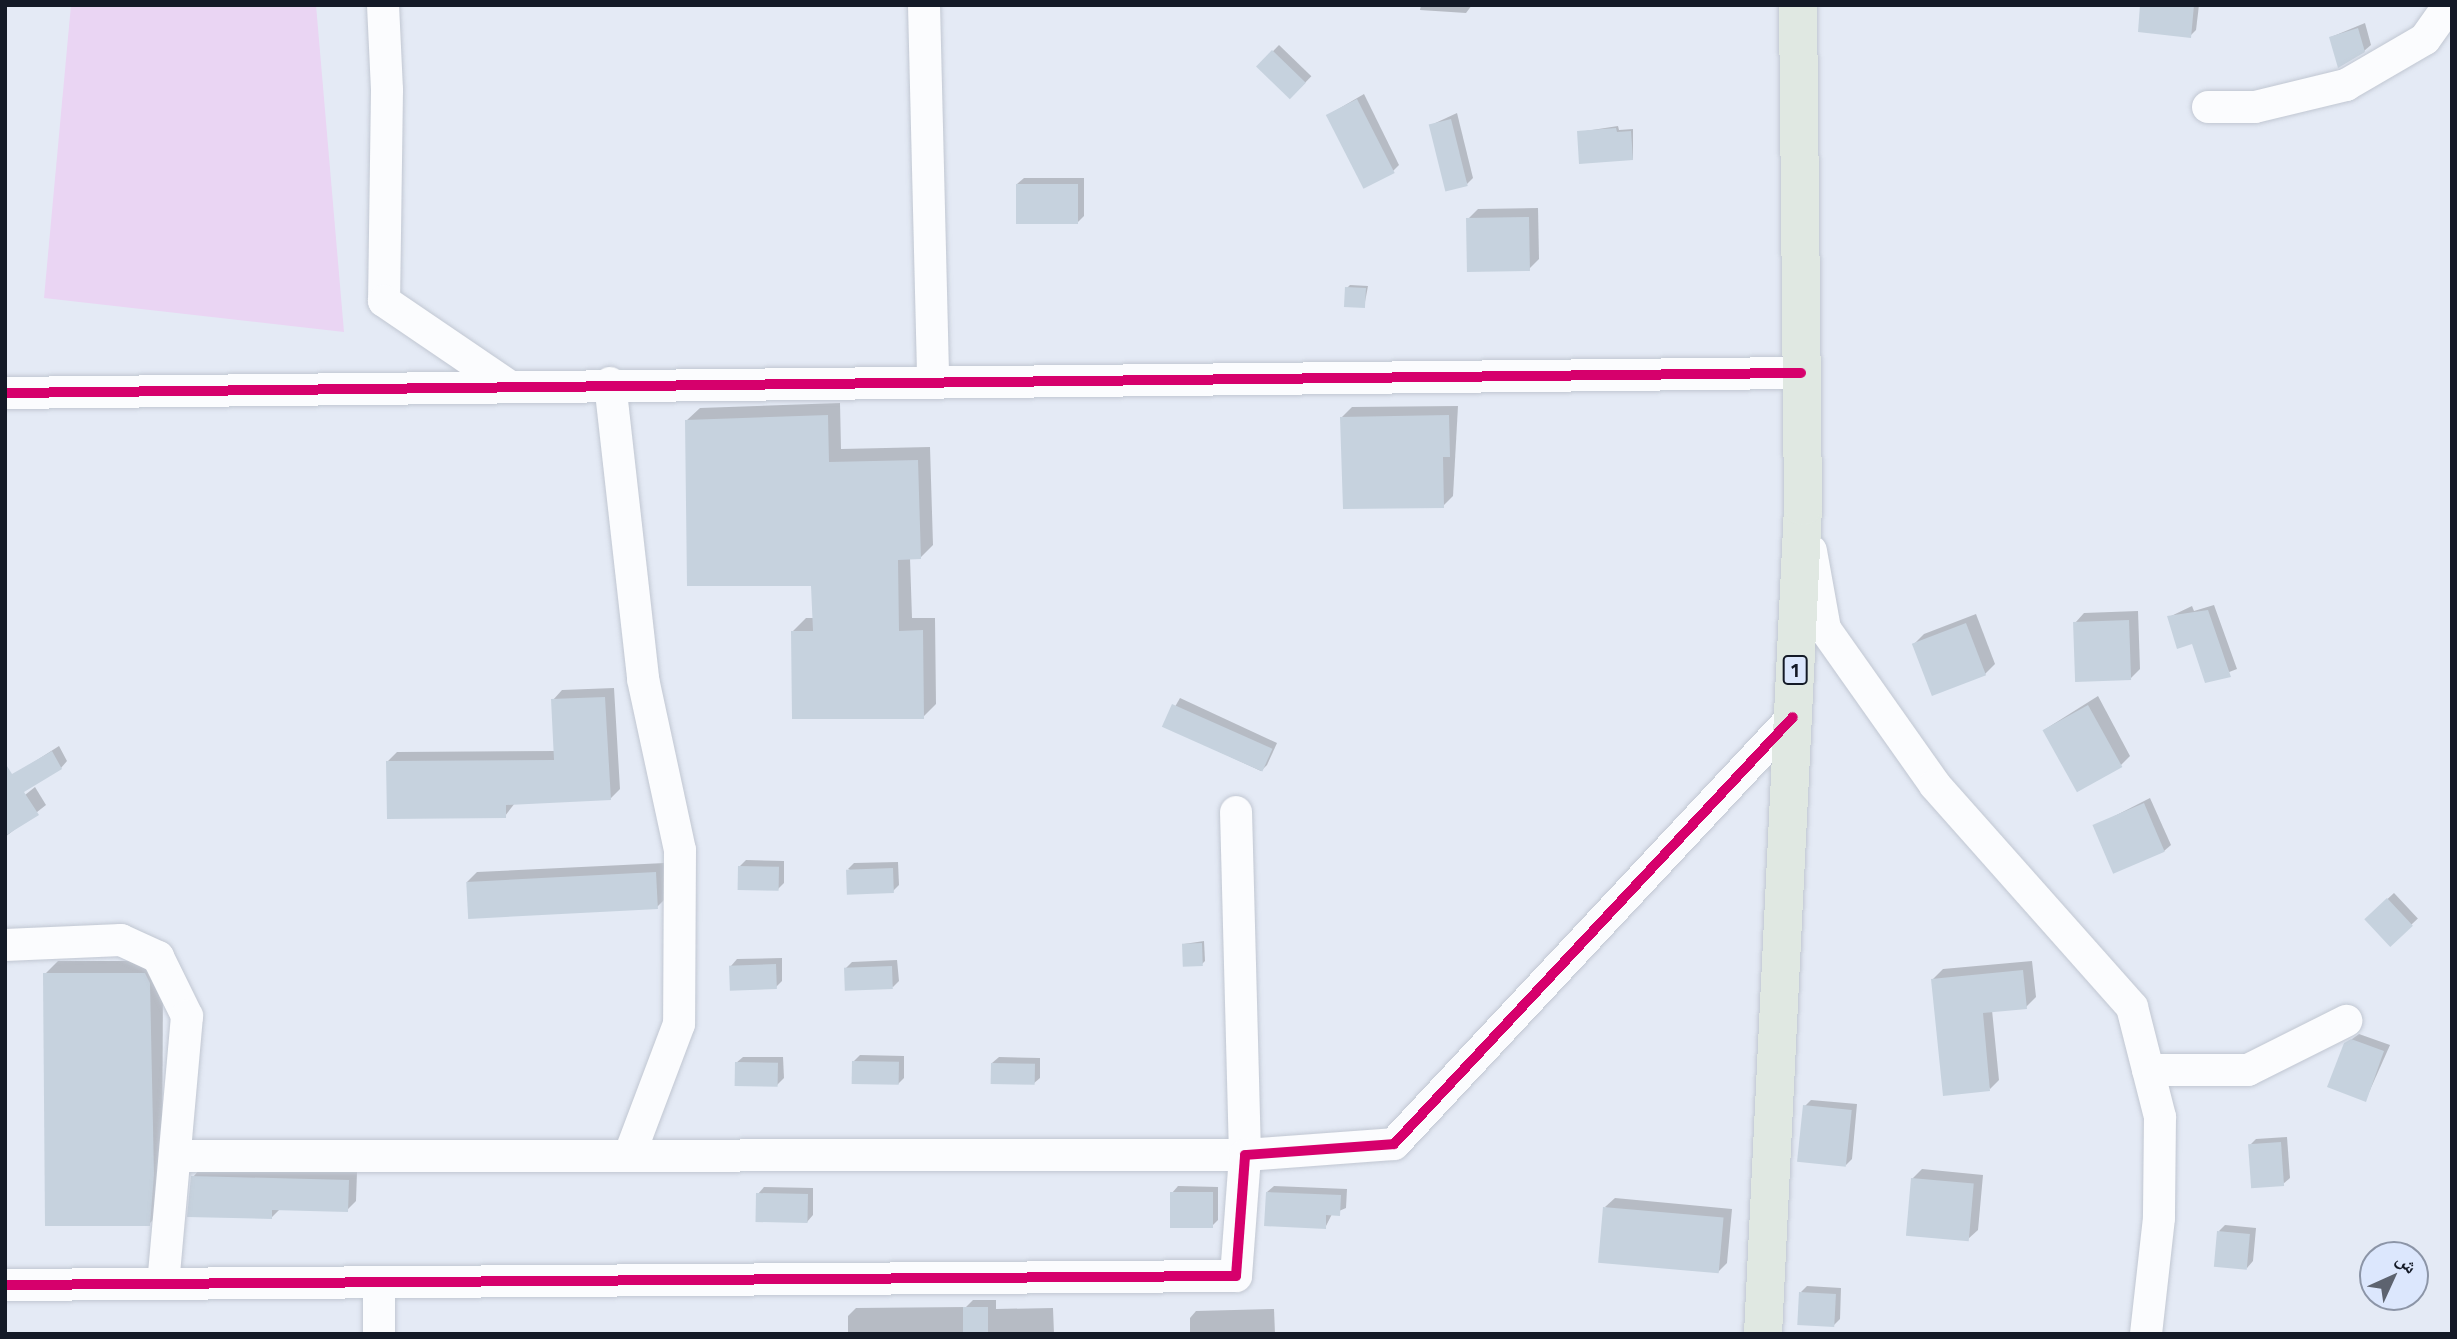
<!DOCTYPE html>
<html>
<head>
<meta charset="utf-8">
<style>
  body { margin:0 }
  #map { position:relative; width:2457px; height:1339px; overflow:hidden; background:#e4eaf5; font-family:"Titillium Web","Noto Naskh Arabic",sans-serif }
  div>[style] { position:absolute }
  .green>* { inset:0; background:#ead5f3 }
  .shadow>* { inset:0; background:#0003; transform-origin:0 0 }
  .building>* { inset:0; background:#c6d2de; transform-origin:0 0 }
  .roads { filter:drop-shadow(0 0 2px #c1c7d2) drop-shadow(0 0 2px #c1c7d2) }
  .minor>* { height:32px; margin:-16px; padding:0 16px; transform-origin:16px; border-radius:16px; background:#fbfcfe }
  .major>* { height:38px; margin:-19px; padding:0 19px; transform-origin:19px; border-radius:19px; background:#e0e8e2 }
  .cycleway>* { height:10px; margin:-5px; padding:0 5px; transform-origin:5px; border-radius:5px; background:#d6006c }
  span { translate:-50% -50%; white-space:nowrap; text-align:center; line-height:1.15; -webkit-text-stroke:5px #dce7fd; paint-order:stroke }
  .shield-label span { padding:2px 5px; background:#dce7fd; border:2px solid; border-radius:5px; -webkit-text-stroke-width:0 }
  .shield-label { font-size:19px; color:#141a27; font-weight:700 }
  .frame { position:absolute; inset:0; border:7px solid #141a27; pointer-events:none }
  .north { position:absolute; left:2359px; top:1241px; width:70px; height:70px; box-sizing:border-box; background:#dce7fd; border:2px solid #8c95a7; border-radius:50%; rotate:45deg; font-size:19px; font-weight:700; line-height:28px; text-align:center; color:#141a27 }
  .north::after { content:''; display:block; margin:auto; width:24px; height:32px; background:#5d636f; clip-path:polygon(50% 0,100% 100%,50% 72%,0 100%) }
</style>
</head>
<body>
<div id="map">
  <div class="green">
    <i style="clip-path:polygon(71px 5px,316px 5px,344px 332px,44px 298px)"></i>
  </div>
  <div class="shadow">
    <i style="clip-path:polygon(1421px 5px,1472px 5px,1466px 13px,1420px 10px)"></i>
    <i style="clip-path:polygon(2142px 5px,2199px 5px,2196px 30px,2190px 36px)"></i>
    <i style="clip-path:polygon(2365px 23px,2371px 45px,2364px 51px,2331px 37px)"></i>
    <i style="left:1279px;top:45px;width:45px;height:30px;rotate:44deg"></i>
    <i style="clip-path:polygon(1364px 94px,1399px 165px,1393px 171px,1328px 115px)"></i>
    <i style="clip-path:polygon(1457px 113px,1473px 178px,1467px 184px,1431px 125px)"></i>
    <i style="clip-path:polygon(1618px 126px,1619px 130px,1633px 129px,1633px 159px,1579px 132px)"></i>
    <i style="clip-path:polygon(1024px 178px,1084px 178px,1084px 216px,1078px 222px,1017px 184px)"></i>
    <i style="clip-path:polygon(1538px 208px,1539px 259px,1529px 269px,1468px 219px,1478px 209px)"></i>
    <i style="clip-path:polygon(1350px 285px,1368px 286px,1364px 307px,1347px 288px)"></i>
    <i style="clip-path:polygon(840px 403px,841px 449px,930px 447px,933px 545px,920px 558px,910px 558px,912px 618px,935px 618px,936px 704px,923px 717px,793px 631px,806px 618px,814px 618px,813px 584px,686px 421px,700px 408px)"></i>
    <i style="clip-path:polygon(1458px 406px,1453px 496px,1443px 506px,1342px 417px,1352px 407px)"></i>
    <i style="clip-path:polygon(2214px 605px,2237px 669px,2206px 681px,2193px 642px,2169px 617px,2192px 606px,2194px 611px)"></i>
    <i style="clip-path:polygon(2138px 611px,2140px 669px,2130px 679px,2075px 623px,2084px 613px)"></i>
    <i style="clip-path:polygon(1976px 614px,1995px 664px,1985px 674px,1914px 644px,1924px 634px)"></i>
    <i style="clip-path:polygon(614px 688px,620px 789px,610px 799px,515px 803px,505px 816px,387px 762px,397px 752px,556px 751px,553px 700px,562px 690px)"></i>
    <i style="clip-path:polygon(2098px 696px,2130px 756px,2121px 765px,2044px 730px)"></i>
    <i style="clip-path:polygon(1180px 698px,1277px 743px,1267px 765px,1261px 771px,1164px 726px)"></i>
    <i style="clip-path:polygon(59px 746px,67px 761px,61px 768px,20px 771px)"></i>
    <i style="clip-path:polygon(35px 787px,46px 805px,5px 837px,5px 811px)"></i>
    <i style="clip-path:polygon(2150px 798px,2171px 845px,2164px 851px,2095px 826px)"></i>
    <i style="clip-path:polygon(746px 860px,784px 861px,784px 883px,777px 890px,739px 867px)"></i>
    <i style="clip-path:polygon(898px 862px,899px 885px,893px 891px,848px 869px,854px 863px)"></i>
    <i style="clip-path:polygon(665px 863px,667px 897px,657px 907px,467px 882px,477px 872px)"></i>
    <i style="left:2394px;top:893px;width:35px;height:37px;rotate:47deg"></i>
    <i style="clip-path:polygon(1204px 941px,1205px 961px,1202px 964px,1184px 944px)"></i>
    <i style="clip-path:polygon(782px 958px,782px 981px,776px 987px,731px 966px,737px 959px)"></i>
    <i style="clip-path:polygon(897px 960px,899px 981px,893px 987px,846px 968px,852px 962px)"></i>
    <i style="clip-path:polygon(58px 961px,158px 961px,163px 969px,162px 1211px,149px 1224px,45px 974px)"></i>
    <i style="clip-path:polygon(2032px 961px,2036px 997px,2026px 1007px,1992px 1010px,1999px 1080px,1990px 1089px,1933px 979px,1943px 969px)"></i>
    <i style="clip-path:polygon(2359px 1034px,2390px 1045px,2366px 1099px,2345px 1044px)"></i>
    <i style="clip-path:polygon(860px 1055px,904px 1056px,904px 1078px,898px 1084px,853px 1062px)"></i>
    <i style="clip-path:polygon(743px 1057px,783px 1057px,784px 1078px,777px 1085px,736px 1063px)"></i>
    <i style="clip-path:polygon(999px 1057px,1040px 1058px,1040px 1078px,1033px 1084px,992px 1063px)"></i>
    <i style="clip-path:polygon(1811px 1100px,1857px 1104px,1852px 1159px,1846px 1165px,1805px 1106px)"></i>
    <i style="clip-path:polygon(2287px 1137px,2290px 1178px,2283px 1184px,2250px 1145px,2256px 1139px)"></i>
    <i style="clip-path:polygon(201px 1168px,357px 1172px,356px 1201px,347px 1210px,281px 1208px,271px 1218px,193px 1177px)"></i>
    <i style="clip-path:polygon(1922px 1169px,1983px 1175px,1978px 1230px,1968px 1239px,1912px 1179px)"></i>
    <i style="clip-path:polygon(1178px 1186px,1218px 1187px,1218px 1220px,1212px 1226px,1172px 1193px)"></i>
    <i style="clip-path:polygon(1274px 1186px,1347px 1189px,1346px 1208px,1332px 1214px,1325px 1228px,1267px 1192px)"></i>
    <i style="clip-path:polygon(764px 1187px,813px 1188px,813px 1215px,807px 1222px,758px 1194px)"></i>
    <i style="clip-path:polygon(1615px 1198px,1732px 1209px,1727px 1263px,1717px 1273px,1605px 1207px)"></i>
    <i style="clip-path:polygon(2225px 1225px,2256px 1228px,2253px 1261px,2247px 1268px,2219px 1231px)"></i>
    <i style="clip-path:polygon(1807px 1286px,1841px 1288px,1840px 1319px,1834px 1325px,1801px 1292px)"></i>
    <i style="clip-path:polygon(973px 1300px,996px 1300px,996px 1309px,1053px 1308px,1054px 1334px,848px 1334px,848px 1316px,856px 1308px,966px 1307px)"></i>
    <i style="clip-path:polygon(1274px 1309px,1275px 1334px,1190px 1334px,1190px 1318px,1196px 1311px)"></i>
  </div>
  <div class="building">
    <i style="clip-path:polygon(2140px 5px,2194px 5px,2191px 38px,2138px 32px)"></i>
    <i style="clip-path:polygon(2358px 28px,2365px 52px,2338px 68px,2329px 37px)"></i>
    <i style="left:1272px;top:50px;width:47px;height:23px;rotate:44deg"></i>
    <i style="left:1357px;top:99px;width:83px;height:35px;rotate:63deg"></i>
    <i style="left:1451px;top:119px;width:69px;height:23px;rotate:76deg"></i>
    <i style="clip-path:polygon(1616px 128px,1617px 132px,1631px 131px,1633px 160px,1579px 164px,1577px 131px)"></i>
    <i style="left:1016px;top:184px;width:62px;height:40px"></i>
    <i style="left:1529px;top:217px;width:54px;height:63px;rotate:89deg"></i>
    <i style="left:1345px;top:287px;width:21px;height:20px;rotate:3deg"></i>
    <i style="clip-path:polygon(828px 415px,829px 462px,918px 460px,921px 559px,898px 560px,899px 631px,923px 630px,924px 719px,792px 719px,791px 631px,813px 631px,811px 586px,687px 586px,685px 420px)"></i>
    <i style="clip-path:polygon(1449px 415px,1450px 457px,1443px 457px,1444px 508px,1343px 509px,1340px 417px)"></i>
    <i style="clip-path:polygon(2208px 610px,2231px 677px,2205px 683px,2192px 644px,2177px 649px,2167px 616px)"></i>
    <i style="left:2129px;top:620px;width:60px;height:56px;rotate:88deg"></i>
    <i style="left:1966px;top:623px;width:56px;height:58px;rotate:69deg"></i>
    <i style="clip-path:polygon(605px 697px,611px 800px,506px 805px,506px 818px,387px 819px,386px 761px,554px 760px,551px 699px)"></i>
    <i style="left:1172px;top:704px;width:110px;height:25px;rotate:24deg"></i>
    <i style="left:2088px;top:705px;width:71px;height:52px;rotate:61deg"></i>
    <i style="clip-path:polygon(52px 751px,62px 769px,24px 792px,39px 815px,5px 836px,5px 763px,12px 774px)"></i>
    <i style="left:2144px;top:803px;width:53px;height:56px;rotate:67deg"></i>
    <i style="left:738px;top:866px;width:41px;height:24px;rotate:1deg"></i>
    <i style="left:893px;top:868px;width:25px;height:47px;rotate:88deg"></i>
    <i style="left:656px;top:872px;width:37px;height:190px;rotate:87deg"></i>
    <i style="left:2387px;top:898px;width:38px;height:31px;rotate:47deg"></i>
    <i style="left:1202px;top:943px;width:23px;height:20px;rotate:88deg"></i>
    <i style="left:776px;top:964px;width:25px;height:47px;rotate:88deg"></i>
    <i style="left:892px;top:966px;width:23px;height:48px;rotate:88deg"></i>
    <i style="clip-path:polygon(2023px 970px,2027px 1009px,1983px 1013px,1990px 1091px,1943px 1096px,1931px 979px)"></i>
    <i style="clip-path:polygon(43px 973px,145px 973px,150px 983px,154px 1175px,150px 1226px,45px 1226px)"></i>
    <i style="clip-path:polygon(2351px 1039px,2384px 1051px,2366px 1102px,2327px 1087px,2344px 1043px)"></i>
    <i style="left:852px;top:1061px;width:47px;height:23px;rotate:1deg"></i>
    <i style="left:735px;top:1062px;width:43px;height:24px;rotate:1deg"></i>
    <i style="left:991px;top:1063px;width:44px;height:21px;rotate:1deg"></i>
    <i style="left:1803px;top:1105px;width:49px;height:57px;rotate:6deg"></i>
    <i style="left:2281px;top:1142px;width:44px;height:33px;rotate:86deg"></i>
    <i style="clip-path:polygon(191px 1176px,349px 1180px,348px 1212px,272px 1210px,272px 1219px,187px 1217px)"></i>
    <i style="left:1911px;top:1178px;width:63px;height:58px;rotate:5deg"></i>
    <i style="left:1170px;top:1192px;width:43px;height:36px"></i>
    <i style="clip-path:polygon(1266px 1192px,1341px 1195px,1340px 1216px,1326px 1215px,1326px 1229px,1264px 1226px)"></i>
    <i style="left:756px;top:1193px;width:52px;height:29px;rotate:1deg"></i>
    <i style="left:1603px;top:1207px;width:121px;height:56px;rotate:5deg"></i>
    <i style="left:2217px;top:1231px;width:33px;height:36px;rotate:5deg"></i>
    <i style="left:1799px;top:1292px;width:37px;height:33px;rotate:3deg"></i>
    <i style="left:963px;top:1307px;width:25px;height:27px"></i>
  </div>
  <div class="roads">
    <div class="minor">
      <i style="left:383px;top:5px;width:85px;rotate:87.3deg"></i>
      <i style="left:387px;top:90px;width:211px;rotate:90.8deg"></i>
      <i style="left:384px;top:301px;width:148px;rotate:34.2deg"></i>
      <i style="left:924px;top:5px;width:375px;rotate:88.6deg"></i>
      <i style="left:2208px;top:107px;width:47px"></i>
      <i style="left:2255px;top:107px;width:94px;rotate:-13.6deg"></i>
      <i style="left:2346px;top:85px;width:91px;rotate:-30.2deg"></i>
      <i style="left:2425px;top:39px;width:42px;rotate:-54.8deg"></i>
      <i style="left:610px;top:383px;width:298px;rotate:83.6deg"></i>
      <i style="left:643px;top:679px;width:175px;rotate:77.8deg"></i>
      <i style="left:680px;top:850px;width:174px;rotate:90.3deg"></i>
      <i style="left:679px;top:1024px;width:141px;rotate:110.7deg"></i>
      <i style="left:5px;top:393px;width:1796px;rotate:-0.64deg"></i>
      <i style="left:1811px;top:551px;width:79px;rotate:79.8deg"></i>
      <i style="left:1825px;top:629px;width:191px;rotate:54.8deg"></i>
      <i style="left:1935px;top:785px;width:297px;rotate:48.4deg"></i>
      <i style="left:2132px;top:1007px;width:114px;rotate:75.7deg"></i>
      <i style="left:2160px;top:1117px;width:101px;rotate:90.6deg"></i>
      <i style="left:2159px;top:1218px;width:117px;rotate:96.4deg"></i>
      <i style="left:5px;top:945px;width:116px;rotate:-2.5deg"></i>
      <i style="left:121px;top:940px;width:41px;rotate:24.7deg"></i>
      <i style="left:158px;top:957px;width:66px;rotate:63.8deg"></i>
      <i style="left:187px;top:1016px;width:268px;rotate:95.1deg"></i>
      <i style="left:2148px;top:1070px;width:100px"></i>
      <i style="left:2248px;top:1070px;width:110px;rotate:-26.6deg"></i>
      <i style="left:175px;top:1156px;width:1070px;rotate:-0.05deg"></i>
      <i style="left:1245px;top:1155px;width:343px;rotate:-91.5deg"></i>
      <i style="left:379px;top:1282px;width:52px;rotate:90deg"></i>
      <i style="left:5px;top:1285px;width:1231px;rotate:-0.42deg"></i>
      <i style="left:1236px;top:1276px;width:121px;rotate:-85.7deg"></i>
      <i style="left:1245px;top:1155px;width:149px;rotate:-4.2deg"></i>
      <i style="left:1394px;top:1144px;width:584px;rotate:-46.94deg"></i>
    </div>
    <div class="major">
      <i style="left:1763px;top:1334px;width:829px;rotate:-87.23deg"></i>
      <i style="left:1803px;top:506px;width:501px;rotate:-90.57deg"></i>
    </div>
  </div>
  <div class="cycleway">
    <i style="left:5px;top:393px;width:1796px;rotate:-0.64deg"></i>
    <i style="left:5px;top:1285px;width:1231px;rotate:-0.42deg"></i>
    <i style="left:1236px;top:1276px;width:121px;rotate:-85.7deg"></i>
    <i style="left:1245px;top:1155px;width:149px;rotate:-4.2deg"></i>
    <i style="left:1394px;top:1144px;width:584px;rotate:-46.94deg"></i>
  </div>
  <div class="shield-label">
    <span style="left:1795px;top:670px">1</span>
  </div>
  <div class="frame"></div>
  <div class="north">ش</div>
</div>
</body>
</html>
